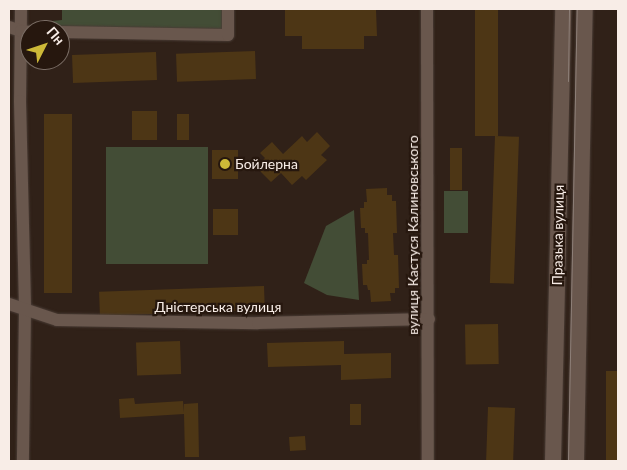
<!DOCTYPE html>
<html>
<head>
<meta charset="utf-8">
<style>
  body { margin:0 }
  #map { position:relative; width:627px; height:470px; overflow:hidden; background:#302118; font-family:Lato,sans-serif }
  div>[style] { position:absolute }
  .green>* { inset:0; background:#434d36; transform-origin:0 0 }
  .building>* { inset:0; background:#4d3615; transform-origin:0 0 }
  .roads { filter:drop-shadow(0 0 1px #493c35) drop-shadow(0 0 1px #493c35) }
  .minor>* { height:12px; margin:-6px; padding:0 6px; transform-origin:6px; border-radius:6px; background:#69574d }
  .tertiary>* { height:16px; margin:-8px; padding:0 8px; transform-origin:8px; border-radius:8px; background:#69574d }
  .tram>* { height:1px; margin:-0.5px; padding:0 0.5px; transform-origin:0.5px; border-radius:0.5px; background:#8d7f78 }
  .dots>* { width:14px; height:14px; translate:-50% -50%; box-sizing:border-box; border:2px solid #26170e; border-radius:50% }
  span { translate:-50% -50%; white-space:nowrap; text-align:center; line-height:1.15; -webkit-text-stroke:4.5px #26170e; paint-order:stroke }
  .poi-label { font-size:14px; color:#f8ede7 }
  .left { translate:0 -50%; text-align:left }
  .street-label { font-size:14px; color:#f8ede7 }
  .frame { position:absolute; inset:0; border:10px solid #f8ede7; pointer-events:none }
  .north { position:absolute; left:20px; top:20px; width:50px; height:50px; box-sizing:border-box; background:#26170e; border:1px solid #7a6d65; border-radius:50%; rotate:49deg; font-size:14px; font-weight:700; line-height:20px; text-align:center; color:#f8ede7 }
  .north::after { content:''; display:block; margin:auto; width:18px; height:22px; background:#cdb938; clip-path:polygon(50% 0,100% 100%,50% 72%,0 100%) }
</style>
</head>
<body>
<div id="map">
  <div class="green">
    <i style="clip-path:polygon(62px 9px,224px 9px,224px 29px,33px 28px,33px 23px,62px 20px)"></i>
    <i style="left:208px;top:147px;width:117px;height:102px;rotate:90deg"></i>
    <i style="left:444px;top:191px;width:24px;height:42px"></i>
    <i style="clip-path:polygon(354px 210px,359px 300px,327px 295px,304px 283px,326px 226px)"></i>
  </div>
  <div class="building">
    <i style="clip-path:polygon(285px 9px,376px 9px,377px 36px,364px 36px,364px 49px,302px 49px,302px 36px,285px 36px)"></i>
    <i style="left:475px;top:9px;width:23px;height:127px"></i>
    <i style="left:255px;top:51px;width:28px;height:79px;rotate:88deg"></i>
    <i style="left:156px;top:52px;width:28px;height:84px;rotate:88deg"></i>
    <i style="left:157px;top:111px;width:29px;height:25px;rotate:90deg"></i>
    <i style="left:44px;top:114px;width:28px;height:179px"></i>
    <i style="left:177px;top:114px;width:12px;height:26px"></i>
    <i style="clip-path:polygon(317px 132px,330px 146px,321px 155px,327px 160px,306px 180px,302px 176px,292px 185px,281px 173px,271px 182px,256px 167px,265px 158px,260px 153px,272px 142px,283px 154px,302px 136px,307px 142px)"></i>
    <i style="left:495px;top:136px;width:24px;height:147px;rotate:2deg"></i>
    <i style="left:450px;top:148px;width:12px;height:42px"></i>
    <i style="left:212px;top:150px;width:26px;height:29px"></i>
    <i style="clip-path:polygon(387px 188px,387px 195px,392px 195px,392px 201px,396px 201px,397px 233px,393px 233px,394px 255px,398px 255px,399px 288px,395px 288px,395px 293px,390px 293px,391px 301px,371px 302px,370px 290px,368px 290px,367px 285px,363px 285px,362px 264px,367px 264px,367px 260px,369px 260px,368px 233px,365px 233px,365px 228px,361px 228px,360px 208px,364px 208px,364px 202px,367px 202px,366px 189px)"></i>
    <i style="left:213px;top:209px;width:25px;height:26px"></i>
    <i style="left:264px;top:286px;width:24px;height:165px;rotate:88deg"></i>
    <i style="left:498px;top:324px;width:40px;height:33px;rotate:89deg"></i>
    <i style="left:180px;top:341px;width:33px;height:44px;rotate:88deg"></i>
    <i style="clip-path:polygon(344px 341px,344px 354px,391px 353px,391px 378px,341px 380px,341px 365px,268px 367px,267px 343px)"></i>
    <i style="left:606px;top:371px;width:12px;height:90px"></i>
    <i style="clip-path:polygon(134px 398px,135px 404px,183px 401px,184px 413px,184px 404px,198px 403px,199px 457px,185px 457px,184px 414px,120px 418px,119px 399px)"></i>
    <i style="left:350px;top:404px;width:11px;height:21px"></i>
    <i style="left:488px;top:407px;width:27px;height:54px;rotate:2deg"></i>
    <i style="left:305px;top:436px;width:14px;height:16px;rotate:86deg"></i>
  </div>
  <div class="roads">
    <div class="minor">
      <i style="left:21px;top:9px;width:92px;rotate:90.6deg"></i>
      <i style="left:20px;top:101px;width:209px;rotate:88.6deg"></i>
      <i style="left:25px;top:310px;width:151px;rotate:90.8deg"></i>
      <i style="left:427px;top:9px;width:452px;rotate:89.9deg"></i>
      <i style="left:9px;top:27px;width:13px;rotate:18deg"></i>
      <i style="left:21px;top:31px;width:9px;rotate:6deg"></i>
      <i style="left:60px;top:32px;width:168px;rotate:1deg"></i>
      <i style="left:228px;top:35px;width:26px;rotate:-90deg"></i>
      <i style="left:9px;top:304px;width:51px;rotate:18.4deg"></i>
      <i style="left:57px;top:320px;width:201px;rotate:0.9deg"></i>
      <i style="left:258px;top:323px;width:171px;rotate:-1.3deg"></i>
    </div>
    <div class="tertiary">
      <i style="left:553px;top:461px;width:452px;rotate:-88.7deg"></i>
      <i style="left:576px;top:461px;width:452px;rotate:-88.9deg"></i>
    </div>
  </div>
  <div class="tram">
    <i style="left:568px;top:81px;width:72px;rotate:-89.2deg"></i>
    <i style="left:568px;top:461px;width:452px;rotate:-88.9deg"></i>
  </div>
  <div class="dots">
    <i style="left:225px;top:164px;background:#cdb938"></i>
  </div>
  <div class="poi-label">
    <span class="left" style="left:235px;top:164px">Бойлерна</span>
  </div>
  <div class="street-label">
    <span style="left:413px;top:235px;rotate:-90deg">вулиця Кастуся Калиновського</span>
    <span style="left:558px;top:235px;rotate:-89deg">Празька вулиця</span>
    <span style="left:218px;top:307px">Дністерська вулиця</span>
  </div>
  <div class="frame"></div>
  <div class="north">Пн</div>
</div>
</body>
</html>
